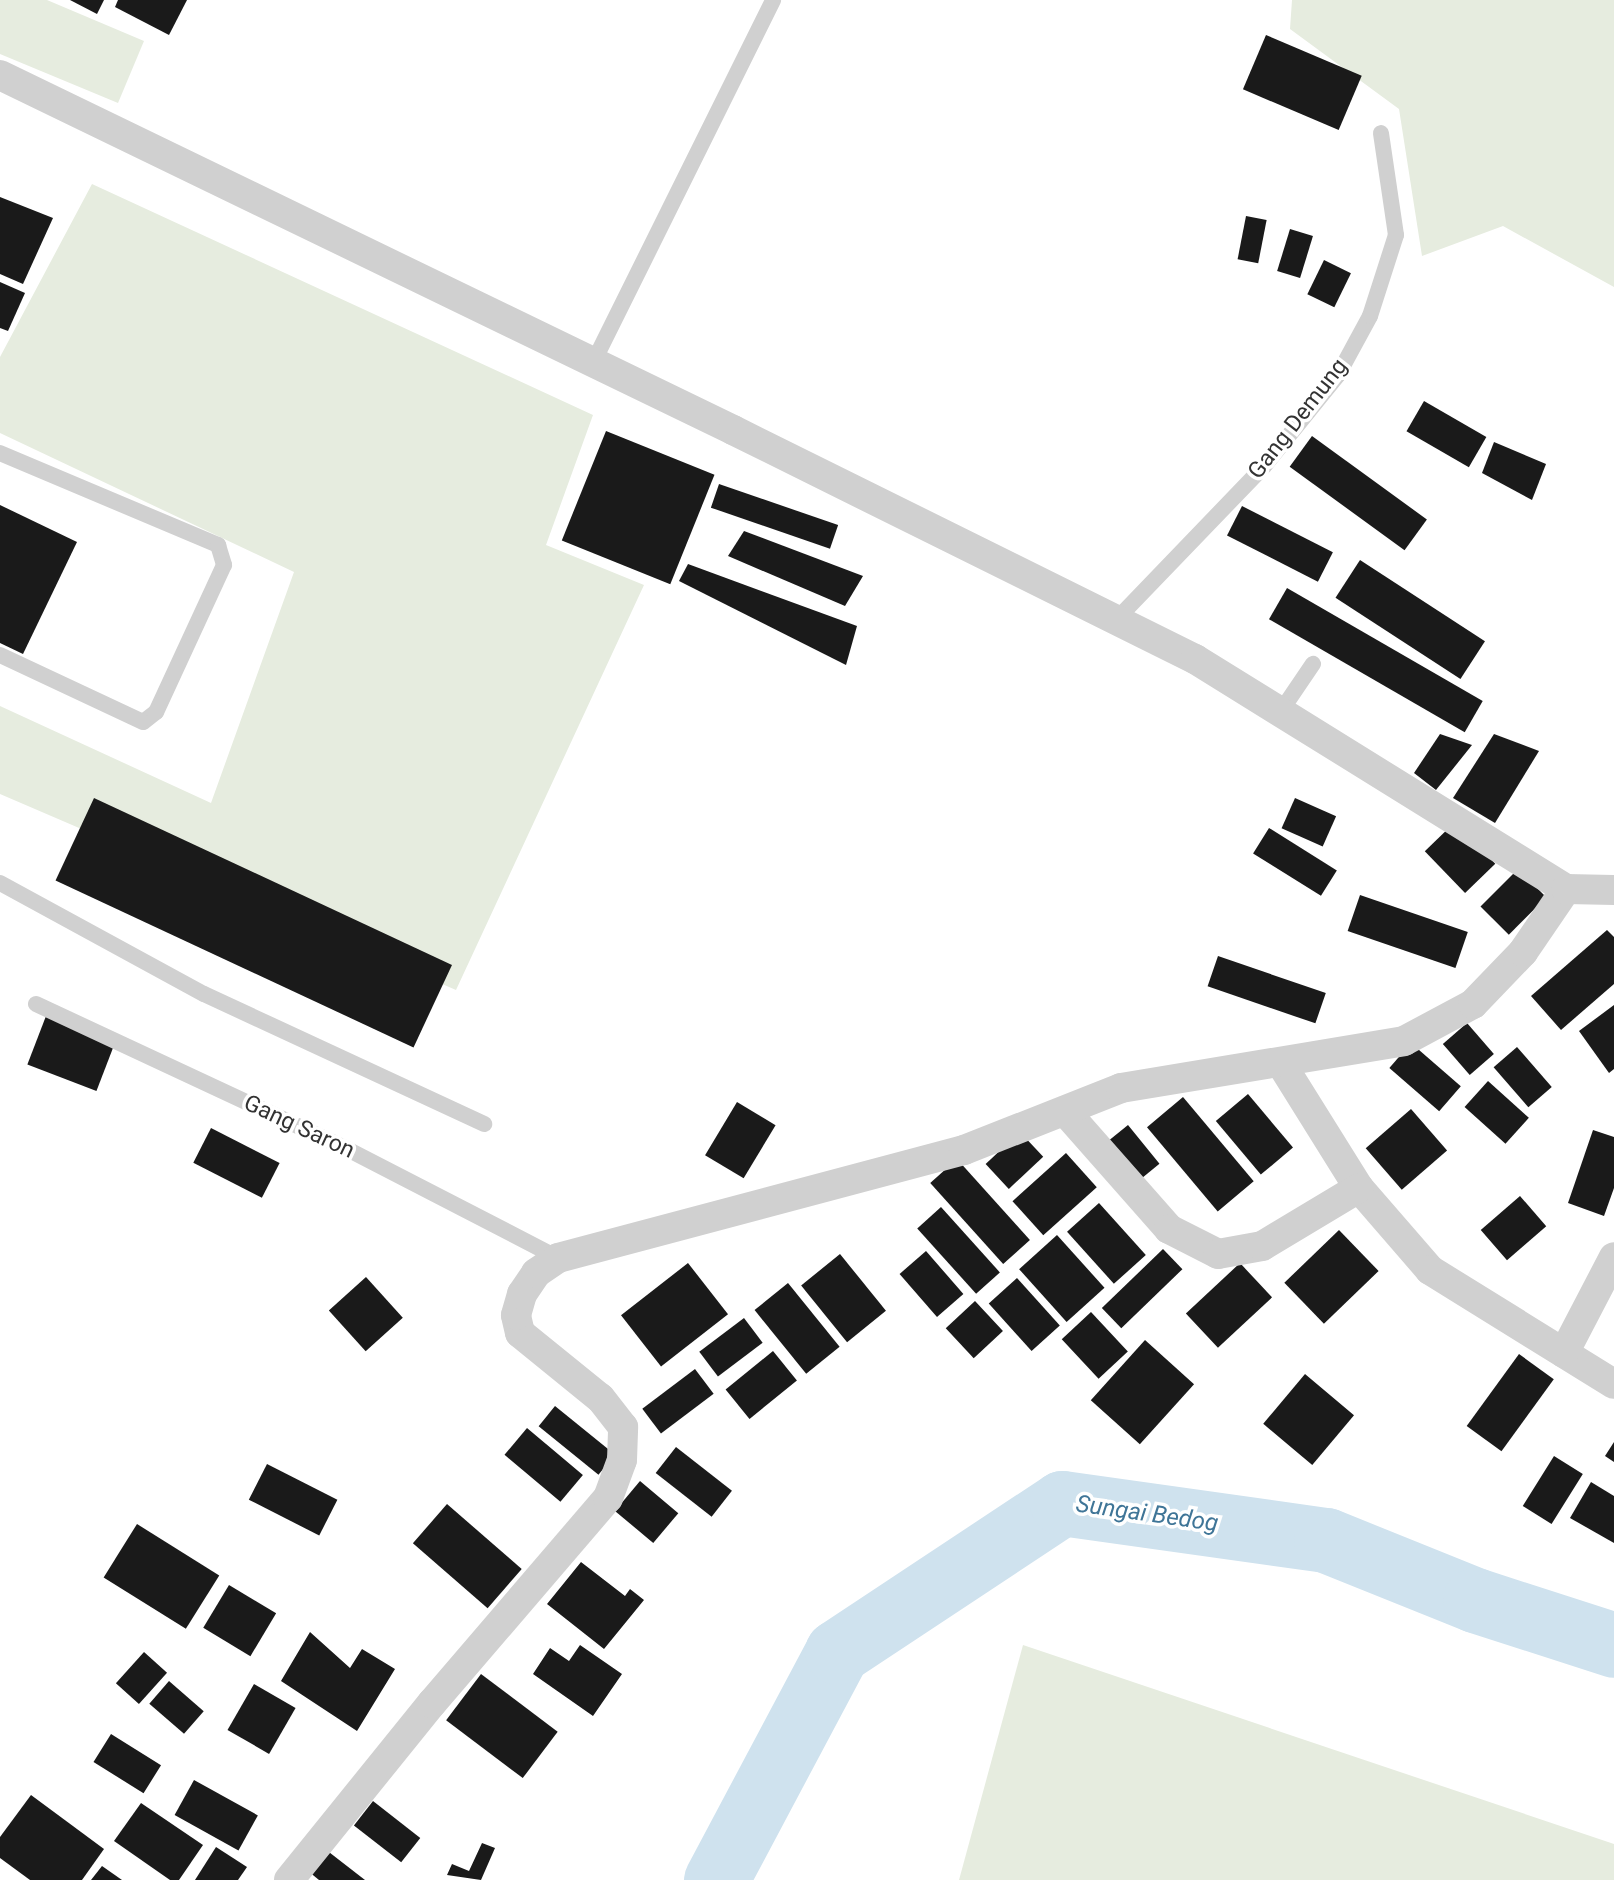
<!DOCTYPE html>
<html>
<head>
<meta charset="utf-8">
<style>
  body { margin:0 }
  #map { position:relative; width:1614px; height:1880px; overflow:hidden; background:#fff; font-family:Roboto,sans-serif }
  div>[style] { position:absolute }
  .green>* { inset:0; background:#e6ecdf }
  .river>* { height:65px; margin:-32.5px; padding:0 32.5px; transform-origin:32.5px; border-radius:32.5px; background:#cfe2ee }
  .building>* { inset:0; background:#1a1a1a; transform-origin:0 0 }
  .service>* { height:16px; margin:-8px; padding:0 8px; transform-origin:8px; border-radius:8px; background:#d0d0d0 }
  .minor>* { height:30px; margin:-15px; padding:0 15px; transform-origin:15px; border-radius:15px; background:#d0d0d0 }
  span { translate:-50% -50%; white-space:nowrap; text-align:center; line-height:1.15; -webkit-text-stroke:7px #fff; paint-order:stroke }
  .street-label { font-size:23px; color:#333 }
  .water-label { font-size:24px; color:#3f7597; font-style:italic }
</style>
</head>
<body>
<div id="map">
  <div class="green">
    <i style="clip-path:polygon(0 0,47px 0,144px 41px,118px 103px,0 54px)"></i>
    <i style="clip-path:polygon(1292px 0,1614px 0,1614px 287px,1503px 226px,1422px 256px,1399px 109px,1290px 29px)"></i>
    <i style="clip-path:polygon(92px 184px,593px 415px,546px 545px,644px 585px,456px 990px,0 794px,0 706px,211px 803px,294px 572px,0 433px,0 357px)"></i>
    <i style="clip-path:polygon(1023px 1645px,1614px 1844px,1614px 1880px,959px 1880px)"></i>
  </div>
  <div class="river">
    <i style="left:716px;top:1880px;width:258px;rotate:-62deg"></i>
    <i style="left:837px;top:1652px;width:270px;rotate:-33.5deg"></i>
    <i style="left:1062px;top:1503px;width:267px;rotate:8deg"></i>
    <i style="left:1326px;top:1540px;width:161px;rotate:21.9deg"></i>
    <i style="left:1475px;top:1600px;width:146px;rotate:17.9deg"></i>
  </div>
  <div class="building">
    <i style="clip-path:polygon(70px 0,104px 0,97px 14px)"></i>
    <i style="clip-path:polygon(118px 0,187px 0,169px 35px,115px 7px)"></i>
    <i style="left:1266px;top:35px;width:104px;height:59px;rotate:23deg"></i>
    <i style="clip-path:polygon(0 197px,53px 218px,23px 284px,0 274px)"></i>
    <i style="left:1246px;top:216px;width:21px;height:44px;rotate:11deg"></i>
    <i style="left:1290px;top:229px;width:24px;height:44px;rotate:17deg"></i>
    <i style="left:1324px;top:260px;width:30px;height:38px;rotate:26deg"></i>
    <i style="clip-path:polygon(0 282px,25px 293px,8px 331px,0 328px)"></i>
    <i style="left:1424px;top:401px;width:72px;height:35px;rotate:30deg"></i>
    <i style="left:606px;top:431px;width:117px;height:118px;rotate:22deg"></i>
    <i style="left:1312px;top:436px;width:142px;height:38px;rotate:36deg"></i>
    <i style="clip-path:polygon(1494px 442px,1546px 464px,1532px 500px,1482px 473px)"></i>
    <i style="left:719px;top:484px;width:126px;height:25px;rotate:19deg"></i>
    <i style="clip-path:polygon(0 505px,77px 542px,23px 654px,0 643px)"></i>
    <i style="left:1242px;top:506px;width:102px;height:33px;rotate:27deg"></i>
    <i style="clip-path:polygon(744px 531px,863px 576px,845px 606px,728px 556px)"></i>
    <i style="left:1360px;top:560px;width:149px;height:45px;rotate:33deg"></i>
    <i style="clip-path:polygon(688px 564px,857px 626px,846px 665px,679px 581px)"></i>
    <i style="left:1287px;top:588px;width:226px;height:36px;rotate:30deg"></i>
    <i style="clip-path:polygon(1440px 734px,1472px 745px,1436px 790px,1414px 773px)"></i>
    <i style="clip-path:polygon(1494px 734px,1539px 751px,1495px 823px,1453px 798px)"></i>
    <i style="left:94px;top:798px;width:395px;height:91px;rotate:25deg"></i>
    <i style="left:1295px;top:798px;width:45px;height:33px;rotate:24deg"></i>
    <i style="left:1455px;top:822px;width:58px;height:42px;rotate:46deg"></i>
    <i style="left:1269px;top:828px;width:80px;height:30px;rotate:32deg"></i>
    <i style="left:1518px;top:869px;width:40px;height:53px;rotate:45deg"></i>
    <i style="left:1360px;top:895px;width:114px;height:38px;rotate:19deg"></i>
    <i style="clip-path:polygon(1607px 930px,1614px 937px,1614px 984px,1561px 1030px,1531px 996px)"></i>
    <i style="left:1218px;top:956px;width:114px;height:32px;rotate:19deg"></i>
    <i style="clip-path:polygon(1614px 1005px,1614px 1069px,1609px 1073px,1579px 1031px)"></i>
    <i style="left:46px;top:1016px;width:74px;height:52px;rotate:21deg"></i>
    <i style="left:1467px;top:1023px;width:41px;height:32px;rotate:49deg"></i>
    <i style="left:1411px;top:1043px;width:66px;height:33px;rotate:41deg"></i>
    <i style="left:1517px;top:1047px;width:53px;height:31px;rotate:49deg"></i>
    <i style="left:1488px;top:1081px;width:55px;height:35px;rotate:42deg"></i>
    <i style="left:1248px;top:1094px;width:70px;height:42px;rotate:50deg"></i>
    <i style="left:1183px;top:1097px;width:110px;height:47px;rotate:50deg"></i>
    <i style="left:737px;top:1102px;width:45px;height:62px;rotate:31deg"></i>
    <i style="left:1411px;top:1109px;width:55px;height:60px;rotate:49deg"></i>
    <i style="left:1128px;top:1125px;width:50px;height:35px;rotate:51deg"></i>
    <i style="left:211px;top:1128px;width:77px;height:39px;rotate:27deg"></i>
    <i style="clip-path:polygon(1593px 1130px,1614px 1137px,1614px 1188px,1604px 1216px,1568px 1203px)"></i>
    <i style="left:1020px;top:1132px;width:34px;height:47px;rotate:47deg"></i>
    <i style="left:1066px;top:1153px;width:46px;height:72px;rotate:48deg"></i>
    <i style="left:957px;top:1159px;width:109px;height:36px;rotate:48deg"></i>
    <i style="left:1520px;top:1196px;width:40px;height:52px;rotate:49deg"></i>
    <i style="left:1099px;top:1203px;width:70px;height:43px;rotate:48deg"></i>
    <i style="left:941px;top:1207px;width:88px;height:32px;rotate:48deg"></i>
    <i style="left:1339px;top:1230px;width:57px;height:76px;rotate:46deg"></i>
    <i style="left:1057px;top:1235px;width:71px;height:51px;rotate:48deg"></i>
    <i style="left:1163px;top:1249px;width:28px;height:85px;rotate:46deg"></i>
    <i style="left:926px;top:1251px;width:57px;height:35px;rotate:49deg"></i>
    <i style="left:840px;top:1254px;width:73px;height:50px;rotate:51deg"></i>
    <i style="left:688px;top:1263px;width:65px;height:85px;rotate:52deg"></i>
    <i style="left:1240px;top:1263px;width:47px;height:74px;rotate:47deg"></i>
    <i style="left:366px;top:1277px;width:55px;height:50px;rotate:48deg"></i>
    <i style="left:1017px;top:1278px;width:64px;height:38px;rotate:48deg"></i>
    <i style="left:788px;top:1283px;width:82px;height:43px;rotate:51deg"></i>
    <i style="left:975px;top:1301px;width:41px;height:40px;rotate:47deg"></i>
    <i style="left:1091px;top:1312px;width:54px;height:40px;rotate:47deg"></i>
    <i style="left:744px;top:1318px;width:31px;height:56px;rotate:53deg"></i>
    <i style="left:1145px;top:1340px;width:66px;height:81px;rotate:42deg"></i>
    <i style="left:773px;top:1351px;width:38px;height:61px;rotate:51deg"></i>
    <i style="left:1519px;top:1354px;width:43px;height:89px;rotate:36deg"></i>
    <i style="left:695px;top:1369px;width:31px;height:66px;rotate:53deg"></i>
    <i style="left:1305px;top:1374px;width:64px;height:65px;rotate:40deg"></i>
    <i style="left:555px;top:1406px;width:77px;height:26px;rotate:39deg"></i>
    <i style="left:527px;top:1428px;width:73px;height:35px;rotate:40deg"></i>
    <i style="clip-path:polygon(1614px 1442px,1614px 1462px,1605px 1456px)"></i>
    <i style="left:676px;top:1447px;width:71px;height:33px;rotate:38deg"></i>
    <i style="left:1554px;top:1456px;width:34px;height:59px;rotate:32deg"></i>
    <i style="left:267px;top:1464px;width:79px;height:40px;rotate:27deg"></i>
    <i style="left:640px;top:1481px;width:50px;height:39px;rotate:40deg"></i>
    <i style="clip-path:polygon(1591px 1482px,1614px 1496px,1614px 1543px,1570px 1518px)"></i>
    <i style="left:447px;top:1504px;width:99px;height:52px;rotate:41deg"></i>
    <i style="left:137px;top:1524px;width:97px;height:63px;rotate:32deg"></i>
    <i style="clip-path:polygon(581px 1562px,625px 1596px,630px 1589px,644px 1600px,604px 1649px,547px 1604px)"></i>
    <i style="left:229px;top:1585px;width:55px;height:50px;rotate:31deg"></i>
    <i style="clip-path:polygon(310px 1632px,350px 1668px,362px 1649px,395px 1669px,357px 1731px,281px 1681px)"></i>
    <i style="clip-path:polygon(580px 1645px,622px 1674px,593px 1716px,533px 1674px,550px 1648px,569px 1661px)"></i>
    <i style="left:144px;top:1652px;width:31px;height:42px;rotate:42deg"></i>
    <i style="left:481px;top:1674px;width:96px;height:58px;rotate:37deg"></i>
    <i style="left:169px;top:1681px;width:46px;height:30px;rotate:41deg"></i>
    <i style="left:254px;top:1684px;width:48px;height:53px;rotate:30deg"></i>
    <i style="left:111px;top:1734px;width:59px;height:33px;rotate:32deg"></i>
    <i style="left:194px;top:1780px;width:73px;height:40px;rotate:29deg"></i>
    <i style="clip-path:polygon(31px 1795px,104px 1849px,82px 1880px,30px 1880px,0 1858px,0 1837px)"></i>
    <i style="left:373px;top:1801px;width:60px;height:31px;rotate:38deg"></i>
    <i style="clip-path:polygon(141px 1803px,203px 1845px,179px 1880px,170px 1880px,114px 1841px)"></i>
    <i style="clip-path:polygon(482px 1843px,495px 1848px,481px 1880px,447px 1875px,452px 1864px,469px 1871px)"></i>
    <i style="clip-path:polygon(216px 1847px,247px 1867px,238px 1880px,195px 1880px)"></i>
    <i style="clip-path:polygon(325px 1849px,365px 1880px,319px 1880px,308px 1871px)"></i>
    <i style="clip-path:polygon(102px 1866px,122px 1880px,91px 1880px)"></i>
  </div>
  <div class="service">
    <i style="left:593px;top:363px;width:405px;rotate:-63.6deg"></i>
    <i style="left:0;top:453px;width:237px;rotate:22.9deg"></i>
    <i style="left:218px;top:545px;width:21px;rotate:73deg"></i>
    <i style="left:224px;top:565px;width:162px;rotate:114.8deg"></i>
    <i style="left:156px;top:712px;width:16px;rotate:142deg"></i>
    <i style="left:143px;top:722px;width:158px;rotate:-154.9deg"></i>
    <i style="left:1115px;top:621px;width:216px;rotate:-46.1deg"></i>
    <i style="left:1265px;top:465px;width:116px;rotate:-51deg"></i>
    <i style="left:1338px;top:375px;width:67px;rotate:-61.5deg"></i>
    <i style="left:1370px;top:316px;width:85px;rotate:-72.2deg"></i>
    <i style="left:1396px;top:235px;width:103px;rotate:-98.4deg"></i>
    <i style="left:1281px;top:711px;width:57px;rotate:-55.8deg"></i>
    <i style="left:0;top:883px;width:232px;rotate:28.6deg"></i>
    <i style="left:204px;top:994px;width:309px;rotate:24.9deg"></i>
    <i style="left:36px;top:1004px;width:345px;rotate:25deg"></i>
    <i style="left:349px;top:1150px;width:235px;rotate:27.3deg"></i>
  </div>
  <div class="minor">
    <i style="left:0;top:75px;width:814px;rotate:25.84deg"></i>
    <i style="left:733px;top:430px;width:516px;rotate:26.37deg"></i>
    <i style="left:1195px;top:659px;width:437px;rotate:31.8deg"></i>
    <i style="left:1282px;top:1065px;width:145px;rotate:58deg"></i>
    <i style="left:1359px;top:1188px;width:108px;rotate:49.1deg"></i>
    <i style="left:1430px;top:1270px;width:216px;rotate:31.8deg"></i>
    <i style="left:1065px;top:1111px;width:157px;rotate:48.6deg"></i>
    <i style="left:1169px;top:1229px;width:55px;rotate:27deg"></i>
    <i style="left:1218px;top:1254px;width:45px;rotate:-10.3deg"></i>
    <i style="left:1262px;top:1246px;width:113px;rotate:-30.9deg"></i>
    <i style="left:1564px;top:1353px;width:108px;rotate:-62.5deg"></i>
    <i style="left:289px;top:1880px;width:228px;rotate:-51.1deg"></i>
    <i style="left:432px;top:1703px;width:270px;rotate:-49.4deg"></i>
    <i style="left:608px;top:1498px;width:40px;rotate:-69.8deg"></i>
    <i style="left:622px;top:1460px;width:33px;rotate:-88deg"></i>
    <i style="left:623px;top:1427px;width:37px;rotate:-128deg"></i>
    <i style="left:600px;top:1398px;width:103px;rotate:-140.9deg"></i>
    <i style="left:520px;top:1333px;width:18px;rotate:-103deg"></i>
    <i style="left:516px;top:1315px;width:22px;rotate:-74deg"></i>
    <i style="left:522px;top:1294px;width:25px;rotate:-56deg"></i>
    <i style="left:536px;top:1273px;width:27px;rotate:-34deg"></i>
    <i style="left:558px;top:1258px;width:420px;rotate:-14.9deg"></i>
    <i style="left:964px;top:1150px;width:169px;rotate:-21.5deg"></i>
    <i style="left:1121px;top:1088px;width:287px;rotate:-9.4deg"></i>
    <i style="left:1404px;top:1041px;width:78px;rotate:-28.2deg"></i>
    <i style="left:1473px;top:1004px;width:72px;rotate:-46.1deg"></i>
    <i style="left:1523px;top:952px;width:76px;rotate:-55.7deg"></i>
    <i style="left:1566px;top:889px;width:48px;rotate:1.2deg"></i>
  </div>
  <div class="street-label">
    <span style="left:1298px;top:419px;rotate:-52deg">Gang Demung</span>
    <span style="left:299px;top:1127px;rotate:25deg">Gang Saron</span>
  </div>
  <div class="water-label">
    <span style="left:1147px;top:1514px;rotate:8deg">Sungai Bedog</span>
  </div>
</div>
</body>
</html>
